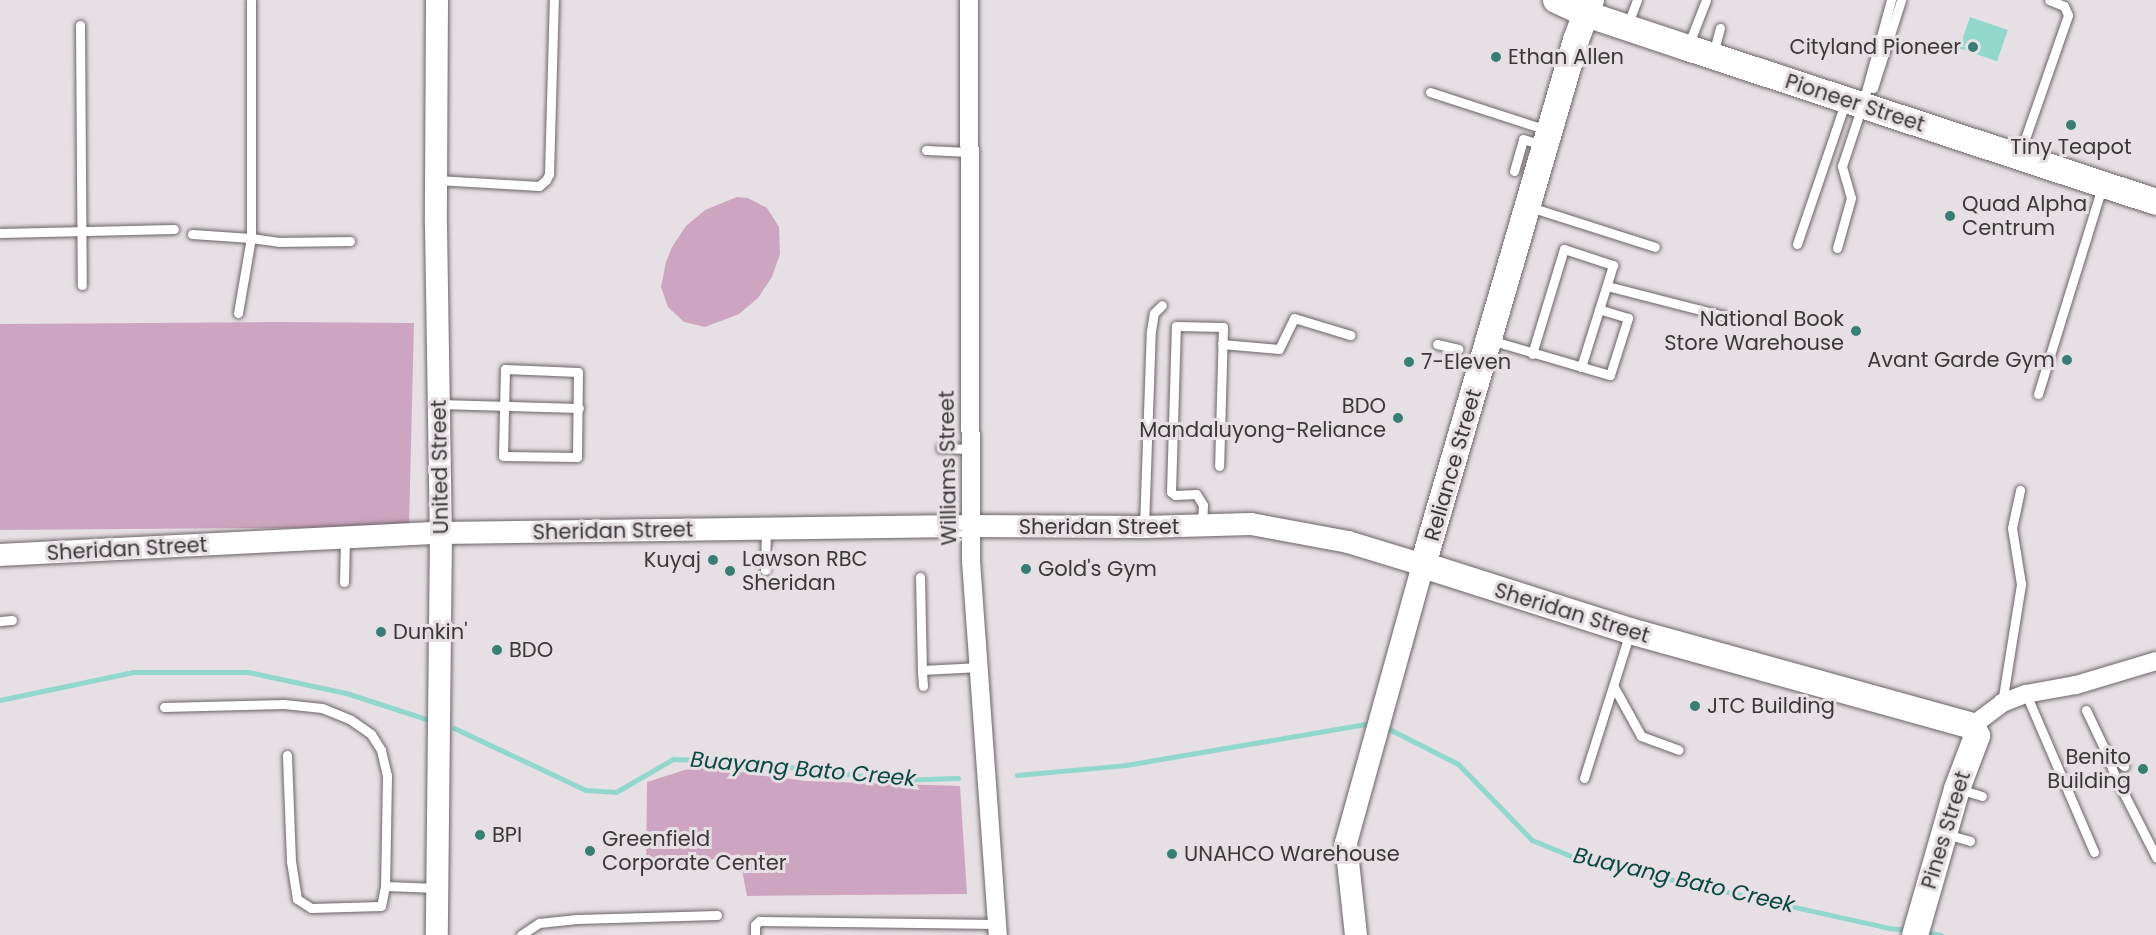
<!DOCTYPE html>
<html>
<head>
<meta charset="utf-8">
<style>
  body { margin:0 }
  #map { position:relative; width:2156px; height:935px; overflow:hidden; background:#e6e0e4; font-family:Poppins,sans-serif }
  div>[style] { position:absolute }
  .green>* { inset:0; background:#cea5c0 }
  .water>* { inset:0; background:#91d7cb; transform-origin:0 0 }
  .stream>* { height:5px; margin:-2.5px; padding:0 2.5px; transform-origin:2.5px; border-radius:2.5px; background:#91d7cb }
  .roads { filter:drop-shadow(0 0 2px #6a6467) drop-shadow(0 0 2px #6a6467) }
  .service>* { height:9px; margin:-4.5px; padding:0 4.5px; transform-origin:4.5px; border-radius:4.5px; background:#fff }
  .minor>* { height:18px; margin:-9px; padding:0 9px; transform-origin:9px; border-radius:9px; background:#fff }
  .tertiary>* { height:22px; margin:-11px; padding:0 11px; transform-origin:11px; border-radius:11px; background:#fff }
  .secondary>* { height:26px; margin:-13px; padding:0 13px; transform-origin:13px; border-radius:13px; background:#fff }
  .dots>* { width:16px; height:16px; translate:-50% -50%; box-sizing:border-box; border:3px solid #e6e0e4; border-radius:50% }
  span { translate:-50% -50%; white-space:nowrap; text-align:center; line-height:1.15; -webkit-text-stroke:6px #e6e0e4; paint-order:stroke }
  .poi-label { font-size:21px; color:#3a3839 }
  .right { translate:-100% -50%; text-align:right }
  .left { translate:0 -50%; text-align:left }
  .street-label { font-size:21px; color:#3a3839 }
  .water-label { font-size:22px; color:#094841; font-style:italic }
</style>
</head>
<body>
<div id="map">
  <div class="green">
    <i style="clip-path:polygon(737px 197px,748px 198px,767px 208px,779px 227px,780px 254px,772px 277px,758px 298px,739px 314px,705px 327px,684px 322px,668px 307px,661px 287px,666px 262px,672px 247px,686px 226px,705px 210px)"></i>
    <i style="clip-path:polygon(274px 322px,414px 323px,409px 527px,0 530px,0 324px)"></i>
    <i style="clip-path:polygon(697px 766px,806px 781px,960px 786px,967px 894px,747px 896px,739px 854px,646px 872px,647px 782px)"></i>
  </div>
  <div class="water">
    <i style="left:1970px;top:17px;width:40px;height:33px;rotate:19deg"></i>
  </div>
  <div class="stream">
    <i style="left:0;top:700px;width:136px;rotate:-11.9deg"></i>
    <i style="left:133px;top:672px;width:115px"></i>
    <i style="left:248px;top:672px;width:100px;rotate:12.1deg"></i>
    <i style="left:346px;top:693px;width:84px;rotate:18deg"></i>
    <i style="left:454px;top:728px;width:146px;rotate:25.2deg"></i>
    <i style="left:586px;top:790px;width:30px;rotate:4deg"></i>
    <i style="left:616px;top:792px;width:66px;rotate:-30.1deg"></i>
    <i style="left:673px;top:759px;width:76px;rotate:2.3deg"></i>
    <i style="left:749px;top:762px;width:146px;rotate:7.1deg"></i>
    <i style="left:894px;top:780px;width:64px;rotate:-1.8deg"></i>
    <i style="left:1389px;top:729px;width:77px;rotate:26.9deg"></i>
    <i style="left:1458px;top:764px;width:106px;rotate:45.8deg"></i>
    <i style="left:1532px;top:840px;width:50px;rotate:22.4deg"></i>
    <i style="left:1578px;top:859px;width:318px;rotate:12.5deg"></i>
    <i style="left:1888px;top:928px;width:22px;rotate:5deg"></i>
    <i style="left:1017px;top:775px;width:109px;rotate:-5.2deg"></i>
    <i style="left:1126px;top:765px;width:249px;rotate:-9.7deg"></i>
    <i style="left:1922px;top:932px;width:19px;rotate:9deg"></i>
  </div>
  <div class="roads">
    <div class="service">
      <i style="left:80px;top:25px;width:260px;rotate:89.6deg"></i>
      <i style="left:1627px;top:26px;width:28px;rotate:-69deg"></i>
      <i style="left:1688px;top:46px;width:49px;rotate:-68.6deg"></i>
      <i style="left:1713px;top:54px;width:27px;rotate:-75deg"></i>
      <i style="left:1873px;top:88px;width:92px;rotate:-72.3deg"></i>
      <i style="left:1430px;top:92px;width:123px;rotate:18deg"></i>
      <i style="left:926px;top:150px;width:43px;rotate:2.7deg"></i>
      <i style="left:2019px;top:156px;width:149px;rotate:-70.8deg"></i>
      <i style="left:2068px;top:15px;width:10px;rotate:-114deg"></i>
      <i style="left:2064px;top:6px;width:16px;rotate:-158deg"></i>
      <i style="left:1514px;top:171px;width:33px;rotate:-74deg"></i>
      <i style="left:1523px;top:139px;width:21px;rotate:17deg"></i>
      <i style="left:437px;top:180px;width:102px;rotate:3.4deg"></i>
      <i style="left:539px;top:186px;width:9px;rotate:-41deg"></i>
      <i style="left:546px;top:180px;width:7px;rotate:-63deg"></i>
      <i style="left:549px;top:174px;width:174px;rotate:-88.4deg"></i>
      <i style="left:1530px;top:207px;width:131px;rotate:17.7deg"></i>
      <i style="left:0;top:233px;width:174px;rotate:-1.3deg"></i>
      <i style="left:192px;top:234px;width:59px;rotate:3.9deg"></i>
      <i style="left:251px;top:238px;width:238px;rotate:-90deg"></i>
      <i style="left:1797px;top:244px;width:149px;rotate:-71.2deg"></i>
      <i style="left:1837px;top:248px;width:52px;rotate:-74.4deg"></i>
      <i style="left:1851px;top:198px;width:33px;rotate:-106deg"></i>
      <i style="left:1842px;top:166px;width:63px;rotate:-71.6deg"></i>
      <i style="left:1862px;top:106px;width:110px;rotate:-74.7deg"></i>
      <i style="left:1607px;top:286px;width:136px;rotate:14.4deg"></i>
      <i style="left:238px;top:313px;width:76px;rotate:-80.2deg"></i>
      <i style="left:251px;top:238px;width:28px;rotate:8deg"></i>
      <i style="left:279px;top:242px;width:71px;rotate:-0.8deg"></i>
      <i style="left:1490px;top:340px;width:125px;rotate:16.3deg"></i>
      <i style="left:1610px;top:375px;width:60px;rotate:-72.5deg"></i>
      <i style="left:1628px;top:318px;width:30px;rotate:-163deg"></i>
      <i style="left:1222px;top:344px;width:57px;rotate:5deg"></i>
      <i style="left:1279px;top:349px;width:34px;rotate:-64deg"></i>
      <i style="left:1294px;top:318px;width:59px;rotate:16.9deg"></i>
      <i style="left:1437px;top:344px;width:22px;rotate:13deg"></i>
      <i style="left:1532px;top:354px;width:110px;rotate:-73.1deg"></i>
      <i style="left:1564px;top:249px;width:52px;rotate:18.1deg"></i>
      <i style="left:1613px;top:265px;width:107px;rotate:107.4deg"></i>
      <i style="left:505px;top:369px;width:73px;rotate:2.4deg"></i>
      <i style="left:578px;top:372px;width:85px;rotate:90.7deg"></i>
      <i style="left:577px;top:457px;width:74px;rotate:-179.2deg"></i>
      <i style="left:503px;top:456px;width:87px;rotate:-88.7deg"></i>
      <i style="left:2038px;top:394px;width:217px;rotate:-72.8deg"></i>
      <i style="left:439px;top:404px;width:140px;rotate:1.6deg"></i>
      <i style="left:941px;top:448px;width:28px;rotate:2deg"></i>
      <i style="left:1202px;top:524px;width:19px;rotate:-87deg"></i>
      <i style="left:1203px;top:505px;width:13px;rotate:-122deg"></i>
      <i style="left:1196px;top:494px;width:21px;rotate:177deg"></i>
      <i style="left:1175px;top:495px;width:5px;rotate:-143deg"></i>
      <i style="left:1171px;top:492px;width:166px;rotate:-88.3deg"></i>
      <i style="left:1176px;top:326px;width:47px;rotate:1.2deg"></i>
      <i style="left:1223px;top:327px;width:139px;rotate:91.6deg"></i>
      <i style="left:1144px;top:527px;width:196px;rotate:-88deg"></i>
      <i style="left:1151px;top:331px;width:18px;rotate:-81deg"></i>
      <i style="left:1154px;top:313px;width:11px;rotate:-45deg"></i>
      <i style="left:765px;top:570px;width:41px;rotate:-88.6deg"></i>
      <i style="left:920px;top:577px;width:93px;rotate:88.8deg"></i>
      <i style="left:344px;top:582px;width:44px;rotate:-88.7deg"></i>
      <i style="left:0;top:621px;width:12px;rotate:-5deg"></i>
      <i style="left:923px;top:686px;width:16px;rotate:-94deg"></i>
      <i style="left:922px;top:670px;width:58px;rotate:-3deg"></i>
      <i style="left:1614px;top:687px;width:56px;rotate:61.1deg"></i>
      <i style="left:1641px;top:736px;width:40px;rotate:20.2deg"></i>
      <i style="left:2026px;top:694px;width:172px;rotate:66.7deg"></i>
      <i style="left:2002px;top:703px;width:121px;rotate:-80.9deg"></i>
      <i style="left:2021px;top:584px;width:57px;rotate:-99.1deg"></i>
      <i style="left:2012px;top:528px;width:39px;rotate:-78deg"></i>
      <i style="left:164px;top:707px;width:120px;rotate:-1.4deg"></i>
      <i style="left:284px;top:704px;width:38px;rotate:6deg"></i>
      <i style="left:322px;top:708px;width:31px;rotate:22deg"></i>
      <i style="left:351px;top:720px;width:24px;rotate:35deg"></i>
      <i style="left:371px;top:734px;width:19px;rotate:58deg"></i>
      <i style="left:381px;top:750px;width:26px;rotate:77deg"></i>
      <i style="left:387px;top:775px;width:111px;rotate:91deg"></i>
      <i style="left:385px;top:886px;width:20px;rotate:101deg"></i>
      <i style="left:381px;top:906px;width:70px;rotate:178.4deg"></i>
      <i style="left:311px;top:908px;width:17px;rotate:-147deg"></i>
      <i style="left:297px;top:899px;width:38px;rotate:-99deg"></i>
      <i style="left:291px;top:861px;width:106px;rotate:-92.2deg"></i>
      <i style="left:2086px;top:710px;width:44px;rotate:64.6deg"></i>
      <i style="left:2105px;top:750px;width:25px;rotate:40deg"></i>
      <i style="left:2105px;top:750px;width:30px;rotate:69deg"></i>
      <i style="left:2116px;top:778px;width:89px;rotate:63.1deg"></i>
      <i style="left:1584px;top:778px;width:153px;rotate:-72.5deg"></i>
      <i style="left:1959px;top:789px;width:24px;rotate:17deg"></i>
      <i style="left:1946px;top:834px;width:25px;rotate:16deg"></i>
      <i style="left:385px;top:886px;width:52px;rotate:2.2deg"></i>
      <i style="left:521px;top:935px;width:22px;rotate:-34deg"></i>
      <i style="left:539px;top:923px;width:38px;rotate:-6deg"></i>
      <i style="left:577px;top:919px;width:140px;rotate:-1.6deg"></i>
      <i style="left:755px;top:935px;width:10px;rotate:-90deg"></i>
      <i style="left:755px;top:925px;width:6px;rotate:-45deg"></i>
      <i style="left:759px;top:921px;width:239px;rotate:0.7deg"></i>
    </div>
    <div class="minor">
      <i style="left:969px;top:0;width:561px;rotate:89.8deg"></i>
      <i style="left:971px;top:561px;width:375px;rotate:85.9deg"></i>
      <i style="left:1972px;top:726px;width:38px;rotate:-37deg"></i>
      <i style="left:2002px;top:703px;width:26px;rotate:-21deg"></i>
      <i style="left:2026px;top:694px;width:51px;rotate:-10.2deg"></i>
      <i style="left:2076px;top:685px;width:84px;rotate:-16.7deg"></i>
    </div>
    <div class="tertiary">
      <i style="left:437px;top:0;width:225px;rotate:90.3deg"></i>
      <i style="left:436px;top:225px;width:308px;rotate:89.1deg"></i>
      <i style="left:441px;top:533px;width:402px;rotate:90.6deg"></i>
      <i style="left:0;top:555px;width:442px;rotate:-2.9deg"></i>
      <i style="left:441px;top:533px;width:530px;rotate:-0.76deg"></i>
      <i style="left:971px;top:526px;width:173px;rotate:0.3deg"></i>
      <i style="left:1144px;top:527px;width:107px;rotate:-1.6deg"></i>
      <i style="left:1251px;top:524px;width:99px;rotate:10.5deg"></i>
      <i style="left:1348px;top:542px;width:78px;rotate:17deg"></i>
      <i style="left:1423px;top:565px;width:288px;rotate:105.5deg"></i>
      <i style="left:1346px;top:843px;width:93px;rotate:83.8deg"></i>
    </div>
    <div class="secondary">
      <i style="left:1556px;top:0;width:33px;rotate:25deg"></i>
      <i style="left:1586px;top:14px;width:108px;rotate:18.4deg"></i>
      <i style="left:1688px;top:48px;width:493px;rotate:18.2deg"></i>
      <i style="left:1591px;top:0;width:43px;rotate:110.6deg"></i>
      <i style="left:1576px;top:40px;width:547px;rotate:106.25deg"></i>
      <i style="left:1423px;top:565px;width:217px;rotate:17.7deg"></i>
      <i style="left:1630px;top:631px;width:355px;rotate:15.5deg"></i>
      <i style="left:1972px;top:726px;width:11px;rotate:63deg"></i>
      <i style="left:1977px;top:736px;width:57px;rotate:110.7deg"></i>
      <i style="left:1957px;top:789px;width:152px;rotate:106deg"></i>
    </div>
  </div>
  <div class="dots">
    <i style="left:1973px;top:47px;background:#387e73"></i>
    <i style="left:1496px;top:57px;background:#387e73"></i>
    <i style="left:2071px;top:125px;background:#387e73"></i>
    <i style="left:1950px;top:216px;background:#387e73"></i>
    <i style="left:1856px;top:331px;background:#387e73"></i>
    <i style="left:2067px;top:360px;background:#387e73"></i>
    <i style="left:1409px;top:362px;background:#387e73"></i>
    <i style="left:1398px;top:418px;background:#387e73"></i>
    <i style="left:713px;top:560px;background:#387e73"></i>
    <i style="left:1026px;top:569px;background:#387e73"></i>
    <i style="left:730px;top:571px;background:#387e73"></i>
    <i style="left:381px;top:632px;background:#387e73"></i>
    <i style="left:497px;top:650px;background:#387e73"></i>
    <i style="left:1695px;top:706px;background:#387e73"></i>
    <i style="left:2143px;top:769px;background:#387e73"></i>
    <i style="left:480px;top:835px;background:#387e73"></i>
    <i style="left:590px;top:851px;background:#387e73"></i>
    <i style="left:1172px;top:854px;background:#387e73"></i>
  </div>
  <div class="poi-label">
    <span class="right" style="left:1961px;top:47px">Cityland Pioneer</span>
    <span class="left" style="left:1508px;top:57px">Ethan Allen</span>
    <span style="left:2071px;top:147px">Tiny Teapot</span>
    <span class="left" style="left:1962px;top:216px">Quad Alpha<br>Centrum</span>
    <span class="right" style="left:1844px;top:331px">National Book<br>Store Warehouse</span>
    <span class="right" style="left:2055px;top:360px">Avant Garde Gym</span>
    <span class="left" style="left:1421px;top:362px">7-Eleven</span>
    <span class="right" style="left:1386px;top:418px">BDO<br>Mandaluyong-Reliance</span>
    <span class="left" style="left:742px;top:571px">Lawson RBC<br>Sheridan</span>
    <span class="right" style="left:701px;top:560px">Kuyaj</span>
    <span class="left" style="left:1038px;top:569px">Gold's Gym</span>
    <span class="left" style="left:393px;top:632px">Dunkin'</span>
    <span class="left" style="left:509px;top:650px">BDO</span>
    <span class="left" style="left:1707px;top:706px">JTC Building</span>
    <span class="right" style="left:2131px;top:769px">Benito<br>Building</span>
    <span class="left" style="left:492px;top:835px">BPI</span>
    <span class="left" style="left:602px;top:851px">Greenfield<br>Corporate Center</span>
    <span class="left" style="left:1184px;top:854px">UNAHCO Warehouse</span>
  </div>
  <div class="street-label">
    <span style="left:1855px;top:103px;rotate:18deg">Pioneer Street</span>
    <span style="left:1453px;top:465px;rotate:-74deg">Reliance Street</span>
    <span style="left:440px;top:467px;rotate:-91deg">United Street</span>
    <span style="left:948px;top:468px;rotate:-91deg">Williams Street</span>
    <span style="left:1099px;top:527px">Sheridan Street</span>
    <span style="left:613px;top:531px;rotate:-1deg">Sheridan Street</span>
    <span style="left:127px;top:549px;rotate:-3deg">Sheridan Street</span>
    <span style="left:1572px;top:613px;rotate:17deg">Sheridan Street</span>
    <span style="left:1946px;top:830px;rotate:-73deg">Pines Street</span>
  </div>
  <div class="water-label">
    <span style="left:803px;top:769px;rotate:5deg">Buayang Bato Creek</span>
    <span style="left:1684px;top:880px;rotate:13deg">Buayang Bato Creek</span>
  </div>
</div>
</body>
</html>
